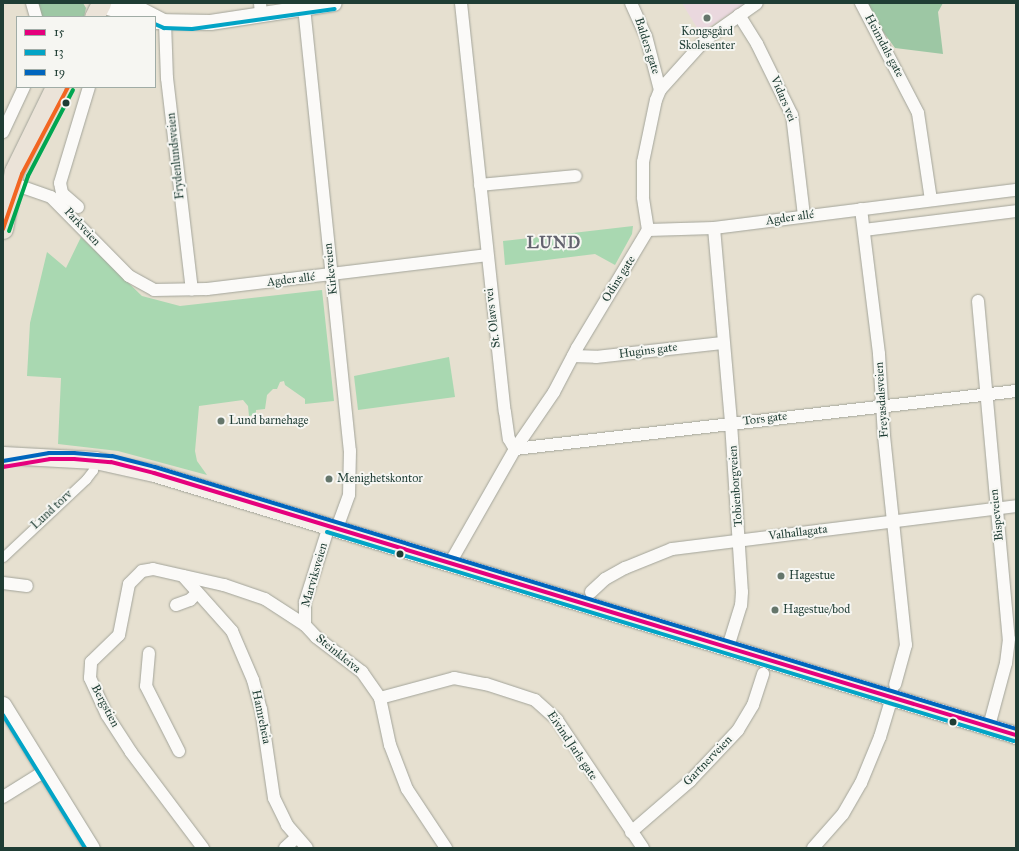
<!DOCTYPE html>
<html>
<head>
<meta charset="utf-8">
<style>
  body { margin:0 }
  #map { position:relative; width:1019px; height:851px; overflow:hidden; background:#e6e0d0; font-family:"IM FELL Great Primer",serif }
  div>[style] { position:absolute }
  .built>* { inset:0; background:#ead8de }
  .green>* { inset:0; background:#a9d8b1 }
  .forest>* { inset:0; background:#9dc7a4 }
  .roads { filter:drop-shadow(0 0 1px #a3a49a) drop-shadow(0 0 1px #a3a49a) }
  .pedestrian>* { height:9px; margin:-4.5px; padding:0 4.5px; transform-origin:4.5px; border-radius:4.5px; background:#fbfaf8 }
  .minor>* { height:12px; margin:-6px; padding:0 6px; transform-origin:6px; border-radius:6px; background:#fbfaf8 }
  .tertiary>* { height:15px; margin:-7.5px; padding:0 7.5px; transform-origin:7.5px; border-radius:7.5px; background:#fbfaf8 }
  .secondary>* { height:17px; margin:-8.5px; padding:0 8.5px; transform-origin:8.5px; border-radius:8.5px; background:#f5f1ea }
  .primary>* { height:19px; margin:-9.5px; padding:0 9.5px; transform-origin:9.5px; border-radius:9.5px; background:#ebe3d8 }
  .bus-1>* { height:4px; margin:-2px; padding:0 2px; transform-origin:2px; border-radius:2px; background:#e5007d }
  .bus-2>* { height:4px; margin:-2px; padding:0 2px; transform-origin:2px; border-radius:2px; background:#02a4c6 }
  .bus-3>* { height:4px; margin:-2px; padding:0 2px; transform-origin:2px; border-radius:2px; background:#0065bd }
  .bus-4>* { height:4px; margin:-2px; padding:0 2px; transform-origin:2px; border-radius:2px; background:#f26522 }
  .bus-5>* { height:4px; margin:-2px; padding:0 2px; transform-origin:2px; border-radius:2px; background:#00a651 }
  .dots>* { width:11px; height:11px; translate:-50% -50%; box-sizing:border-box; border:2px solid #f6f6f2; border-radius:50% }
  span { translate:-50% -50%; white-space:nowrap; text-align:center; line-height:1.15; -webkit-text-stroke:4px #f6f6f2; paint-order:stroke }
  .poi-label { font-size:12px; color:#1f3d34 }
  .left { translate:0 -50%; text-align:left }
  .street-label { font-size:12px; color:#1f3d34 }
  .district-label { font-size:16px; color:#62626e; font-weight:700; letter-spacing:1px }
  .frame { position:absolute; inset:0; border:4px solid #1f3d34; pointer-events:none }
  .legend { position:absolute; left:16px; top:16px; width:140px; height:72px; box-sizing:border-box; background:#f6f6f2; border:1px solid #a0aca6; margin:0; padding:5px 7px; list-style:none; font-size:12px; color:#1f3d34 }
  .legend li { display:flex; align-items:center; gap:8px; height:20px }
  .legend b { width:20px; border:1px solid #a0aca6 }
</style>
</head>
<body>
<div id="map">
  <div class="built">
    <i style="clip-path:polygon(682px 3px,746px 3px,700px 33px)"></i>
  </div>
  <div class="green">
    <i style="clip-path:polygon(633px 226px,632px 234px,615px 265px,595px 254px,505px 265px,503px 241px)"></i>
    <i style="clip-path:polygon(81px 237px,142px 296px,180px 306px,322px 290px,334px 401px,305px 404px,305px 399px,285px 385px,284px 381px,280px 382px,277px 389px,273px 389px,267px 395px,265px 409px,256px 410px,256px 415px,249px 416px,248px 406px,243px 400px,199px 406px,195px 451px,197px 461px,207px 475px,118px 451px,58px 444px,61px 378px,27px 376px,30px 323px,47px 252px,66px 268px)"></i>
    <i style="clip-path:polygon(449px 357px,455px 397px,358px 410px,354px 376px)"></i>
  </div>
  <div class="forest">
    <i style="clip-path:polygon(32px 3px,83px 3px,86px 8px,84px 17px,36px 17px)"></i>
    <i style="clip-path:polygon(862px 3px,943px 3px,938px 12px,943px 54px,895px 48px)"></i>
  </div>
  <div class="roads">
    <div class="pedestrian">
      <i style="left:3px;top:557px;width:114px;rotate:-43.2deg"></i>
      <i style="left:86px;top:479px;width:11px;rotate:-52deg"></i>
      <i style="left:93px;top:470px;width:10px;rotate:-79deg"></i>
    </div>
    <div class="minor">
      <i style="left:32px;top:3px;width:15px;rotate:74deg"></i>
      <i style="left:260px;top:3px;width:11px;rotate:85deg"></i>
      <i style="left:461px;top:3px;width:411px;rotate:83.9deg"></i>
      <i style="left:505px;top:412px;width:27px;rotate:82deg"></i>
      <i style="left:509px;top:439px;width:12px;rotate:59deg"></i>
      <i style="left:515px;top:449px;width:504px;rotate:-6.6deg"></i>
      <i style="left:631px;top:3px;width:36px;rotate:66deg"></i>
      <i style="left:646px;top:36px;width:56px;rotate:75.5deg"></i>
      <i style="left:861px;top:3px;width:124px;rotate:62.6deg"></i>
      <i style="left:918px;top:113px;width:88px;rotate:81.5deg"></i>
      <i style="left:304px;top:7px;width:446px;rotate:84.1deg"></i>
      <i style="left:350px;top:451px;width:44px;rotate:91.3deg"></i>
      <i style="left:349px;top:495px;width:35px;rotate:110deg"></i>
      <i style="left:739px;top:15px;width:34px;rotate:58deg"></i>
      <i style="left:757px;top:44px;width:79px;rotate:63.8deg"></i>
      <i style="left:792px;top:115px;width:101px;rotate:83.2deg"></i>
      <i style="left:165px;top:22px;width:56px;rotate:88deg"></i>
      <i style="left:167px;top:78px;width:213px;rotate:83.3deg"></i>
      <i style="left:3px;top:132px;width:50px;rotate:-65deg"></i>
      <i style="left:11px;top:183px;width:42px;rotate:19.3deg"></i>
      <i style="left:51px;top:197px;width:111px;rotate:45.4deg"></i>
      <i style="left:129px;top:276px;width:29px;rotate:29deg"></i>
      <i style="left:154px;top:290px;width:53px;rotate:-1.1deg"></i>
      <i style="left:207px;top:289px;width:281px;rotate:-6.9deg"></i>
      <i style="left:480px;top:185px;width:96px;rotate:-5.4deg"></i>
      <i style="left:78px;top:207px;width:21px;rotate:-139deg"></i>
      <i style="left:62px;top:193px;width:10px;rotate:-101deg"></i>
      <i style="left:60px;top:183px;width:100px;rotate:-73.2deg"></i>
      <i style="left:861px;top:209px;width:146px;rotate:82.9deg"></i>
      <i style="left:879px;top:354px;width:82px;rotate:86.5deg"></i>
      <i style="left:884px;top:436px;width:210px;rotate:84deg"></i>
      <i style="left:906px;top:645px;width:41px;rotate:105.4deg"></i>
      <i style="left:714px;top:228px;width:196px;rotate:85deg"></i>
      <i style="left:731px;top:423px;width:169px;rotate:86.3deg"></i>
      <i style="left:742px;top:592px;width:13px;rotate:94deg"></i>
      <i style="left:741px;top:605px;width:44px;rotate:107.2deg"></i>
      <i style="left:648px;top:230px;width:66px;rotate:-1.7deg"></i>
      <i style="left:714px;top:228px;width:304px;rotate:-7.2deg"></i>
      <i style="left:864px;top:230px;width:153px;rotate:-7.1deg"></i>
      <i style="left:978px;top:301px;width:339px;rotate:84.8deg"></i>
      <i style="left:1009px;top:639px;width:24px;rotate:97deg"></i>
      <i style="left:1006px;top:663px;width:65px;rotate:105.1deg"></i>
      <i style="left:573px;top:356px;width:23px;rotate:2deg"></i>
      <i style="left:596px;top:357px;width:127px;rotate:-6.3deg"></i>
      <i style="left:450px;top:563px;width:131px;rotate:-60.3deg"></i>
      <i style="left:515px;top:449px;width:69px;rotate:-55.6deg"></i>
      <i style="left:554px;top:392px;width:50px;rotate:-62.4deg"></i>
      <i style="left:577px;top:348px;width:138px;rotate:-59deg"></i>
      <i style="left:648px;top:230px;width:33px;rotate:-99deg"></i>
      <i style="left:643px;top:197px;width:35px;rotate:-90deg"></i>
      <i style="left:643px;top:162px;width:63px;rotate:-78.2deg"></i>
      <i style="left:656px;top:100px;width:11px;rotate:-68deg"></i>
      <i style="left:660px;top:90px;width:69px;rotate:-48deg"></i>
      <i style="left:706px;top:39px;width:62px;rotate:-35.2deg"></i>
      <i style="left:183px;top:576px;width:74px;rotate:48.3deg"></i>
      <i style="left:232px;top:631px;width:53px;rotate:66.8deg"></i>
      <i style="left:253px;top:680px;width:30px;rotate:75deg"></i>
      <i style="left:261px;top:709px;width:90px;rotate:81.7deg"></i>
      <i style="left:274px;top:798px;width:30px;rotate:64deg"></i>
      <i style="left:287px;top:825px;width:30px;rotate:49deg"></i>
      <i style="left:3px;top:583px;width:24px;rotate:7deg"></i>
      <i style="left:591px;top:592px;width:19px;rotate:-43deg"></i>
      <i style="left:605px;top:579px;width:23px;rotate:-29deg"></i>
      <i style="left:625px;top:568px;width:51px;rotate:-22deg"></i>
      <i style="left:672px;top:549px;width:347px;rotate:-7.1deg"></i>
      <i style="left:176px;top:605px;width:15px;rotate:-20deg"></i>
      <i style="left:190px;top:600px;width:10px;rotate:-45deg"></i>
      <i style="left:305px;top:625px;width:23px;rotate:-90deg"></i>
      <i style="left:305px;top:602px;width:80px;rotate:-72.5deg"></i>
      <i style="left:149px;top:653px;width:33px;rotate:95deg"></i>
      <i style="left:146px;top:686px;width:73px;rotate:63.1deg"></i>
      <i style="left:380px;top:698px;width:77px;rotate:-15.1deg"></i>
      <i style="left:454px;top:678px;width:33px;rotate:11deg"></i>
      <i style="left:486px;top:684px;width:52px;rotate:18.1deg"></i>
      <i style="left:535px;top:700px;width:30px;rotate:42deg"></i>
      <i style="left:557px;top:720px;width:154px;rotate:56.1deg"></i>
      <i style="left:3px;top:797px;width:49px;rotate:-31.8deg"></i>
      <i style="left:631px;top:832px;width:78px;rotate:-40.8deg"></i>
      <i style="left:690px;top:781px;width:70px;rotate:-46.7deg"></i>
      <i style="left:738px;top:730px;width:29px;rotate:-59deg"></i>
      <i style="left:753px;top:705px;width:33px;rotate:-72deg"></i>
      <i style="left:203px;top:848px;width:120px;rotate:-126.9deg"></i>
      <i style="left:131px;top:752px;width:44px;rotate:-123deg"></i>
      <i style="left:107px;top:715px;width:41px;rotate:-114.7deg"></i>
      <i style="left:90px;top:678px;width:16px;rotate:-86deg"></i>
      <i style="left:91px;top:662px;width:39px;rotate:-44deg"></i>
      <i style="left:119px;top:635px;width:52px;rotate:-78.9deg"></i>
      <i style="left:129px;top:584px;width:18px;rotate:-45deg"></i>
      <i style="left:142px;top:571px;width:11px;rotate:-10deg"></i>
      <i style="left:153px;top:569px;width:73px;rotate:12.7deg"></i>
      <i style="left:224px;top:585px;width:43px;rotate:18.9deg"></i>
      <i style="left:265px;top:599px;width:48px;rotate:33deg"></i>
      <i style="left:305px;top:625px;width:16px;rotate:47deg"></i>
      <i style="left:316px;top:637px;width:58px;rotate:37.3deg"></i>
      <i style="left:362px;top:672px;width:32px;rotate:55deg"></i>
      <i style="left:380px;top:698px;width:48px;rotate:78deg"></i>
      <i style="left:390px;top:745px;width:47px;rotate:68.9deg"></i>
      <i style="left:407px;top:789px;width:71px;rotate:56.5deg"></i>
      <i style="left:285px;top:848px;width:16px;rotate:-43deg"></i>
      <i style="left:813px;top:848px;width:45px;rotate:-48.6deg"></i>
      <i style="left:843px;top:814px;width:36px;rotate:-60deg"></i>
      <i style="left:861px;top:783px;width:50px;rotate:-67.6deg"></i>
      <i style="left:880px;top:737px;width:42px;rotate:-73.3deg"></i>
    </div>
    <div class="tertiary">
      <i style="left:106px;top:3px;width:4px;rotate:63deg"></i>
      <i style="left:108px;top:7px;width:34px;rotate:17deg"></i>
      <i style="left:128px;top:3px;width:42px;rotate:27.2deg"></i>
      <i style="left:155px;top:21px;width:55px;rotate:1deg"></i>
      <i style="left:210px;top:22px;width:125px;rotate:-8.7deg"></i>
      <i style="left:3px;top:704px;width:169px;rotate:58.3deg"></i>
    </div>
    <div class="secondary">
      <i style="left:3px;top:455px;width:92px;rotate:3.1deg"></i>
      <i style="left:95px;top:460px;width:60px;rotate:12.4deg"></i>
      <i style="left:154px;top:473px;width:901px;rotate:16.91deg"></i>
    </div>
    <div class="primary">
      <i style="left:94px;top:17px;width:16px;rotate:-63deg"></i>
      <i style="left:3px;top:229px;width:59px;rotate:-79.3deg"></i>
      <i style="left:14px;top:171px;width:93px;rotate:-64deg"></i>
    </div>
  </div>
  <div class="bus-1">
    <i style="left:3px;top:467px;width:48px;rotate:-9.7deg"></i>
    <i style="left:50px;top:459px;width:24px"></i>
    <i style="left:74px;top:459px;width:37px;rotate:5deg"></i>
    <i style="left:111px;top:462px;width:44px;rotate:14.3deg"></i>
    <i style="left:154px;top:473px;width:901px;rotate:16.91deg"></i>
  </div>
  <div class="bus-2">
    <i style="left:155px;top:24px;width:10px;rotate:24deg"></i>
    <i style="left:164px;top:28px;width:28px;rotate:2deg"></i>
    <i style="left:192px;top:29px;width:144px;rotate:-8deg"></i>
    <i style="left:327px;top:532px;width:718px;rotate:16.92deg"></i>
    <i style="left:3px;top:715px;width:156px;rotate:58.3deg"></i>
  </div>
  <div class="bus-3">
    <i style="left:3px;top:461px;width:47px;rotate:-9.9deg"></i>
    <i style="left:49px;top:453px;width:25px"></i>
    <i style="left:74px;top:453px;width:38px;rotate:5deg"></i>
    <i style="left:112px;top:456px;width:44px;rotate:14.3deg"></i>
    <i style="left:155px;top:467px;width:900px;rotate:16.92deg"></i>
  </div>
  <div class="bus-4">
    <i style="left:3px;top:229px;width:58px;rotate:-70.9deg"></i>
    <i style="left:22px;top:174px;width:98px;rotate:-62.1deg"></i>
  </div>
  <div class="bus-5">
    <i style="left:9px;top:231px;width:58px;rotate:-70.9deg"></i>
    <i style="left:28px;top:176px;width:97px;rotate:-62.4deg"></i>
  </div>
  <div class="dots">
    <i style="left:707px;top:18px;background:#65766b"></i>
    <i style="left:66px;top:103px;background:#1f3d34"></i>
    <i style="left:221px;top:421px;background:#65766b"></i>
    <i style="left:329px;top:479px;background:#65766b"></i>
    <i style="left:400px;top:554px;background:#1f3d34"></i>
    <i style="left:781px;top:576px;background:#65766b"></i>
    <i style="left:775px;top:610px;background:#65766b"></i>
    <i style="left:953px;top:722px;background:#1f3d34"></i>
  </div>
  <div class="poi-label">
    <span style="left:707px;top:39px">Kongsgård<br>Skolesenter</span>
    <span class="left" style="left:229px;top:421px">Lund barnehage</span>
    <span class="left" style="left:337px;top:479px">Menighetskontor</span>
    <span class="left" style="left:789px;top:576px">Hagestue</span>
    <span class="left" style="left:783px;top:610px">Hagestue/bod</span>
  </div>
  <div class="street-label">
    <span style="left:647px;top:46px;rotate:72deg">Balders gate</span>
    <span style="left:884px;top:46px;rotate:62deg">Heimdals gate</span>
    <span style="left:783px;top:99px;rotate:67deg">Vidars vei</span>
    <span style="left:176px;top:156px;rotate:-96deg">Frydenlundsveien</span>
    <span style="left:790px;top:218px;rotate:-8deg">Agder allé</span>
    <span style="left:82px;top:227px;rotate:47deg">Parkveien</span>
    <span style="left:331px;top:269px;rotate:-96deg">Kirkeveien</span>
    <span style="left:619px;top:279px;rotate:-58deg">Odins gate</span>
    <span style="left:291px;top:280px;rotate:-7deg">Agder allé</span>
    <span style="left:493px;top:318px;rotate:-97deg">St. Olavs vei</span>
    <span style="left:648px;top:351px;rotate:-7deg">Hugins gate</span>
    <span style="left:882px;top:400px;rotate:-94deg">Freyasdalsveien</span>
    <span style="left:765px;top:419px;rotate:-7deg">Tors gate</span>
    <span style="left:736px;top:486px;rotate:-94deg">Tobienborgveien</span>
    <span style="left:52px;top:510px;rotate:-43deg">Lund torv</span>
    <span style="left:997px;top:515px;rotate:-96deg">Bispeveien</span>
    <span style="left:798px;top:533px;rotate:-7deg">Valhallagata</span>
    <span style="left:315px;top:575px;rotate:-74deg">Marviksveien</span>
    <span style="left:338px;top:654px;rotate:39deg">Steinkleiva</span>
    <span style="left:105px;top:706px;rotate:62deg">Bergstien</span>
    <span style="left:261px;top:717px;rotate:78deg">Hamreheia</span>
    <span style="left:572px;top:746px;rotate:56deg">Eivind Jarls gate</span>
    <span style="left:708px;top:761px;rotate:-46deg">Gartnerveien</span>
  </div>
  <div class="district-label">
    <span style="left:554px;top:243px">LUND</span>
  </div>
  <div class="frame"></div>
  <ul class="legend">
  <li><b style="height:5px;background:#e5007d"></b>15</li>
  <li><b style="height:5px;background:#02a4c6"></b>13</li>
  <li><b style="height:5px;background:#0065bd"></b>19</li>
  </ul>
</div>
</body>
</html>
